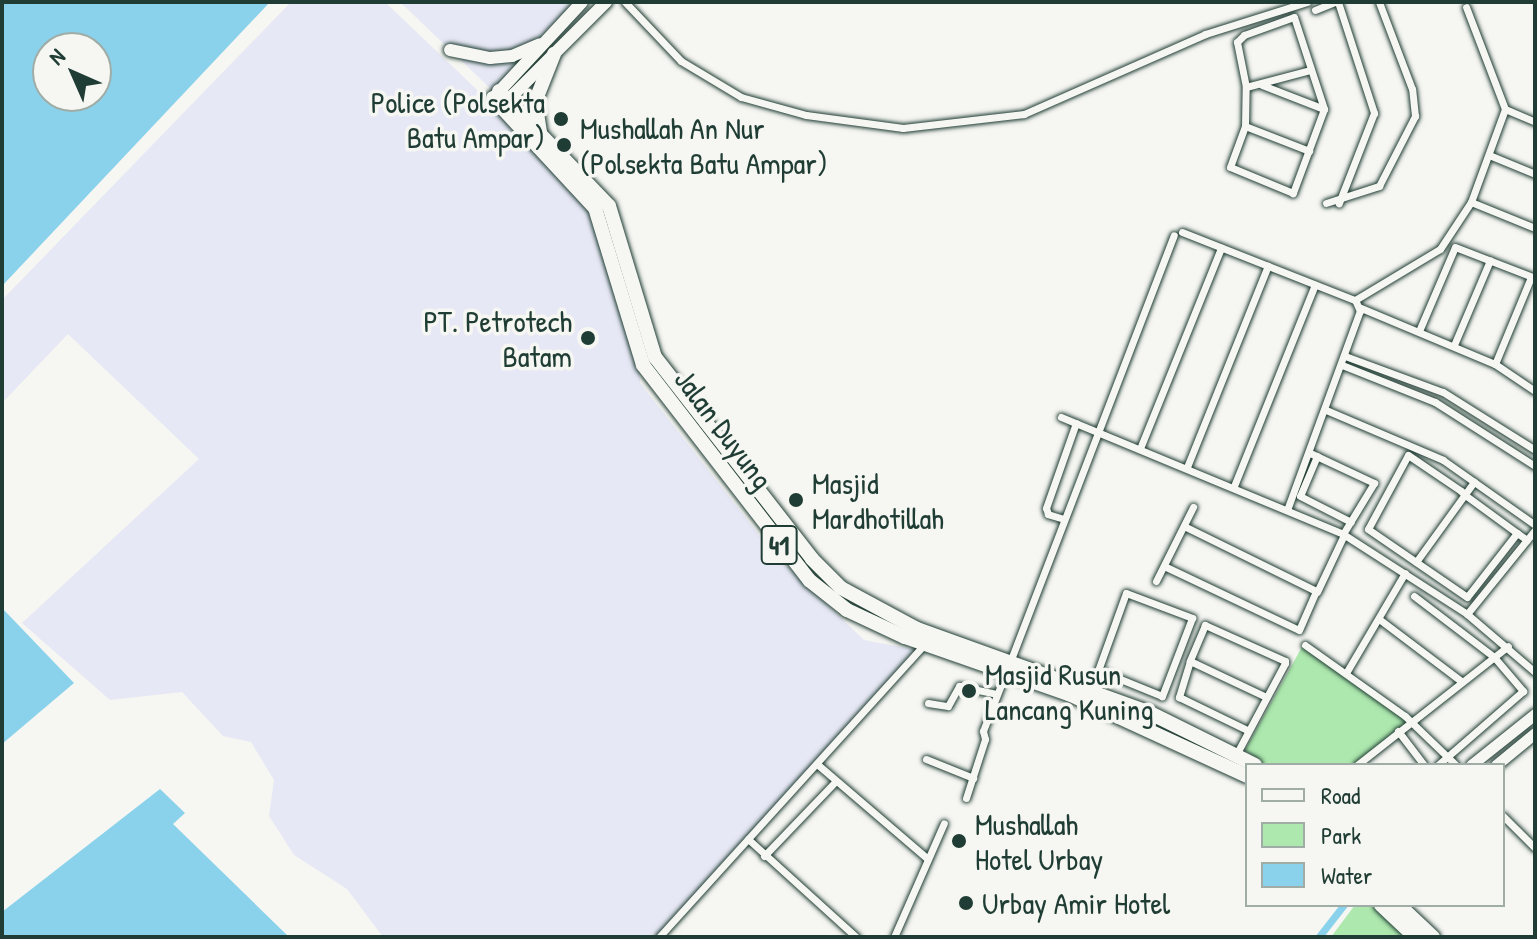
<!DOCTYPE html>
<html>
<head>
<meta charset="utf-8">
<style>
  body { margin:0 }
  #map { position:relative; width:1537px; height:939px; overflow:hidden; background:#f6f6f2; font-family:"Patrick Hand",sans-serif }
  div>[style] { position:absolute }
  .built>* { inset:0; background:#e7e8f5 }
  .green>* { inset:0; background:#ade8ae }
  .water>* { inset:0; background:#8ad2eb }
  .roads { filter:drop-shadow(0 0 2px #1f3d34) drop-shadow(0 0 2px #1f3d34) }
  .street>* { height:7px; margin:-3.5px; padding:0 3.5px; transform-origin:3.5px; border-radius:3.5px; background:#f6f6f2 }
  .secondary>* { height:11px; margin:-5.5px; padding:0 5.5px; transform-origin:5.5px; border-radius:5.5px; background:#f6f6f2 }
  .primary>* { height:12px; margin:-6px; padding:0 6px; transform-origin:6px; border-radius:6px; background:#f6f6f2 }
  .highway>* { height:14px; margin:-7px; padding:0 7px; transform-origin:7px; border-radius:7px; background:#f6f6f2 }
  .dots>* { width:22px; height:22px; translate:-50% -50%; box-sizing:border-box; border:4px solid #f6f6f2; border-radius:50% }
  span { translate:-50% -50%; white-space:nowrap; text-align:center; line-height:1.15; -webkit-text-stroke:7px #f6f6f2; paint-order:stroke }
  .shield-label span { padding:2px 6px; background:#f6f6f2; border:2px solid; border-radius:6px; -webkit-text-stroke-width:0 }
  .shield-label { font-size:28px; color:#1f3d34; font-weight:700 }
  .poi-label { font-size:30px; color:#1f3d34 }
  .right { translate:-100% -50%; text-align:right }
  .left { translate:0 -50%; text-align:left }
  .street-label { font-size:30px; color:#1f3d34 }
  .frame { position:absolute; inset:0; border:4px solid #1f3d34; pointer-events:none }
  .legend { position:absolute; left:1245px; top:763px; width:260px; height:144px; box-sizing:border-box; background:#f6f6f2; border:2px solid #a0aca6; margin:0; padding:10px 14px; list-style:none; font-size:24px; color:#1f3d34 }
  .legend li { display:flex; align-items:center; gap:16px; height:40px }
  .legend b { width:40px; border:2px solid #a0aca6 }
  .north { position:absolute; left:32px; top:32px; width:80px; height:80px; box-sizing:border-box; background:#f6f6f2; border:2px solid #a0aca6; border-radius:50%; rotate:315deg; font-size:22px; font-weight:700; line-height:32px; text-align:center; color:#1f3d34 }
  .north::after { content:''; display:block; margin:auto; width:28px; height:36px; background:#1f3d34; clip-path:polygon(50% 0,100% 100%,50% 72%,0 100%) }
</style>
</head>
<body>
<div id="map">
  <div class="built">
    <i style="clip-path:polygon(291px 2px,385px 2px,601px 208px,638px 348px,640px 383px,774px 554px,864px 640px,918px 650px,659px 937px,383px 937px,347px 889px,294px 855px,269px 816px,274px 780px,251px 742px,223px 736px,182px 692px,110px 700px,22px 623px,199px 459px,68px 334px,2px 403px,2px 300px)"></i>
    <i style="clip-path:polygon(400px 2px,579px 2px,493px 91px)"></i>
  </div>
  <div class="green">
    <i style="clip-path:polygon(1303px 645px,1409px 721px,1356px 765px,1264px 765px,1245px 750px)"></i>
    <i style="clip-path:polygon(1355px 905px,1384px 905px,1418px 937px,1331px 937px)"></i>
  </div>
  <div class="water">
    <i style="clip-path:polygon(evenodd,2px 2px,270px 2px,2px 286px,2px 2px,48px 48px,96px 48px,96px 96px,48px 96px,48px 48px)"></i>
    <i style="clip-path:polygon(2px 608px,74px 683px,2px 744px)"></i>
    <i style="clip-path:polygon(160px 789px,185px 813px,173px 824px,289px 937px,2px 937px,2px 912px)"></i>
    <i style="clip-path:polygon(1340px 905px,1349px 905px,1324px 937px,1315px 937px)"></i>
  </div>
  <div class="roads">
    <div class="street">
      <i style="left:625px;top:2px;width:81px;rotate:46.5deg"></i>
      <i style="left:681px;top:61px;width:70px;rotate:31deg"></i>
      <i style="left:741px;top:97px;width:67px;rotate:15.5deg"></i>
      <i style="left:806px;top:115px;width:98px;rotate:7.6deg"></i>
      <i style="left:903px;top:128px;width:122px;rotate:-6.6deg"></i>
      <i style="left:1024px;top:114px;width:198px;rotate:-23.8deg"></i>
      <i style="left:1205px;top:34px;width:107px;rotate:-17.4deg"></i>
      <i style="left:1338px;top:2px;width:117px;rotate:72deg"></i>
      <i style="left:1374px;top:113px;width:97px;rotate:111.3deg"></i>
      <i style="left:1315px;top:10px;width:22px;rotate:-22deg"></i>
      <i style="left:1294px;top:17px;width:97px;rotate:71.9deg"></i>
      <i style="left:1324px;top:109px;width:90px;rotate:110.3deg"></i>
      <i style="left:1293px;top:193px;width:68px;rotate:-157.6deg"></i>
      <i style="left:1230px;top:167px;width:44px;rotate:-69.9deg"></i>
      <i style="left:1245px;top:126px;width:39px;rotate:-89deg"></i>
      <i style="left:1246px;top:87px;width:46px;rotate:-101.3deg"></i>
      <i style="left:1237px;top:42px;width:10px;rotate:-45deg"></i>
      <i style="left:1244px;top:35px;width:53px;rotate:-19.8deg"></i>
      <i style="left:1262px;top:85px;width:66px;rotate:21.2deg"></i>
      <i style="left:1246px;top:87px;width:66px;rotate:-14.9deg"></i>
      <i style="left:1505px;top:109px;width:33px;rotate:23deg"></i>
      <i style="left:1245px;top:126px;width:69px;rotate:21.3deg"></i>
      <i style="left:1489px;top:155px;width:50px;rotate:22.4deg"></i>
      <i style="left:1471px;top:202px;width:69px;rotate:22.1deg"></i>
      <i style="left:1326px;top:203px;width:56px;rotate:-17.8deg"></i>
      <i style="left:1379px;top:186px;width:79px;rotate:-62.8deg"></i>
      <i style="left:1415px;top:116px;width:27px;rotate:-96deg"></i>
      <i style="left:1412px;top:89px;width:93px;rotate:-110.8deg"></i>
      <i style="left:1182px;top:232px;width:186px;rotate:21.5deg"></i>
      <i style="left:1355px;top:300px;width:99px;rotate:-31deg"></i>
      <i style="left:1440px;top:249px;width:56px;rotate:-56.6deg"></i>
      <i style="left:1471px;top:202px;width:99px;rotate:-69.9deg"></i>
      <i style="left:1505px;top:109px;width:109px;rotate:-110.9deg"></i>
      <i style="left:1361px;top:308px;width:145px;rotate:22.7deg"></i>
      <i style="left:1495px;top:364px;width:48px;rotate:34deg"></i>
      <i style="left:1419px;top:331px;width:91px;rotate:-66.8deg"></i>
      <i style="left:1455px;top:247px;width:86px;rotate:21.2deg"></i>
      <i style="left:1454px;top:345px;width:92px;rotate:-67deg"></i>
      <i style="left:1345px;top:356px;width:104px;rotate:20.2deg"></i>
      <i style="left:1443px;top:392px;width:109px;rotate:32.2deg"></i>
      <i style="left:1495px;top:364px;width:94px;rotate:-67.5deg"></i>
      <i style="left:1342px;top:365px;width:100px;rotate:21.7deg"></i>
      <i style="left:1435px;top:402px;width:119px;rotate:32.6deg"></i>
      <i style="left:1326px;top:410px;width:127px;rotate:23.1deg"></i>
      <i style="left:1443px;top:460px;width:113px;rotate:35.2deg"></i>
      <i style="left:1061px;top:417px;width:305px;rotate:22.5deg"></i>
      <i style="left:1343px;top:534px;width:148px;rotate:32.8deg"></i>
      <i style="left:1467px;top:614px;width:89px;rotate:40.5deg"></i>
      <i style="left:1141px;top:446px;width:214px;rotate:-68deg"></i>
      <i style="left:1310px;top:453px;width:71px;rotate:25.1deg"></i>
      <i style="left:1374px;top:483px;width:60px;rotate:121.3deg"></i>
      <i style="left:1317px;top:456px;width:43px;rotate:113deg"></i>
      <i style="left:1300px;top:496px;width:57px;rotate:27deg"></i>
      <i style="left:1187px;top:467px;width:217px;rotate:-68.1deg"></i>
      <i style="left:1234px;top:486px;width:217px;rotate:-68.1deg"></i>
      <i style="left:1287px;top:510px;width:212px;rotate:-69.9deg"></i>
      <i style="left:1360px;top:311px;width:12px;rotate:-114deg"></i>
      <i style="left:1064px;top:519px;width:17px;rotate:-163deg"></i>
      <i style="left:1048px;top:514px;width:6px;rotate:-108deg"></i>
      <i style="left:1046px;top:508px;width:90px;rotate:-70.6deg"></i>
      <i style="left:1517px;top:533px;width:81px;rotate:128deg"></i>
      <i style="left:1467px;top:597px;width:120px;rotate:-145.5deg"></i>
      <i style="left:1368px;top:529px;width:84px;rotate:-61.6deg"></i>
      <i style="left:1408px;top:455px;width:64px;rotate:34.2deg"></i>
      <i style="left:1461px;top:491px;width:6px;rotate:45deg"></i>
      <i style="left:1465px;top:495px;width:64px;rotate:36.2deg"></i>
      <i style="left:1517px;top:533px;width:12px;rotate:35deg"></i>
      <i style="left:1416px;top:562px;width:99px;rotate:-54.1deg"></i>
      <i style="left:1164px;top:566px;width:149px;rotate:25.4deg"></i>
      <i style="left:1299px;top:630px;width:43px;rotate:-66.4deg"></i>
      <i style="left:1316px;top:591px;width:147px;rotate:-153.8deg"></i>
      <i style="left:1156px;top:581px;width:83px;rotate:-63.4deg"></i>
      <i style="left:1317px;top:592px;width:63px;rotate:-64.7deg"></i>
      <i style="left:1414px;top:596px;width:101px;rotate:37.3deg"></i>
      <i style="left:1494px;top:657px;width:45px;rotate:49.5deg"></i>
      <i style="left:1523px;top:691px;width:113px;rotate:139deg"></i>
      <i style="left:1467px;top:614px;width:108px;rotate:-51deg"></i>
      <i style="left:1379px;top:619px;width:103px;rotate:37.1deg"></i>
      <i style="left:1305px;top:645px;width:123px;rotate:35.4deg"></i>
      <i style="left:1405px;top:716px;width:71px;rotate:43.9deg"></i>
      <i style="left:1190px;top:661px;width:38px;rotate:107deg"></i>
      <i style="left:1179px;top:697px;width:76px;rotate:25.9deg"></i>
      <i style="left:1010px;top:662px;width:457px;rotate:-69deg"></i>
      <i style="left:1346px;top:673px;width:116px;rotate:-59.5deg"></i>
      <i style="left:1091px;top:690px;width:103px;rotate:-70.2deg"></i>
      <i style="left:1126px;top:593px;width:71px;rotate:20.7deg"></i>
      <i style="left:1192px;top:618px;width:84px;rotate:111deg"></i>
      <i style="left:1162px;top:696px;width:69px;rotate:-157.9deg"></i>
      <i style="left:928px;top:703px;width:20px;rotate:9deg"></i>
      <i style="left:948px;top:706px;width:23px;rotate:-61deg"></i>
      <i style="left:959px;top:686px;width:38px;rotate:12deg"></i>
      <i style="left:1398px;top:731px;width:43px;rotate:52.6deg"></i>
      <i style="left:1237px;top:753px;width:102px;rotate:-61.9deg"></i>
      <i style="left:1285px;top:663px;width:2px;rotate:-90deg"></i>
      <i style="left:1285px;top:661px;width:88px;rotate:-155.8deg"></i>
      <i style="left:1205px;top:625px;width:39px;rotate:113deg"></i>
      <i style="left:1190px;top:661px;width:84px;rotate:25.3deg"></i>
      <i style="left:926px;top:759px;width:51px;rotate:22deg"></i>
      <i style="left:817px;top:764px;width:146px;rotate:40.6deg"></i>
      <i style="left:1357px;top:765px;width:192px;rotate:-38.2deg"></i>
      <i style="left:966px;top:798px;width:62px;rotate:-72.1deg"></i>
      <i style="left:985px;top:739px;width:8px;rotate:-104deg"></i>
      <i style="left:983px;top:731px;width:63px;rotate:-68.7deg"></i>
      <i style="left:1503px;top:816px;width:45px;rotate:45deg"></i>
      <i style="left:748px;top:839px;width:146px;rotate:42.2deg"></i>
      <i style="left:764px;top:856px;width:104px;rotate:-46.2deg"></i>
      <i style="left:659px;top:937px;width:396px;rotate:-47.8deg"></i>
      <i style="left:894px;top:937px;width:124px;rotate:-66.3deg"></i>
    </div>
    <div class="secondary">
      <i style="left:1471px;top:765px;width:82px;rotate:-38.6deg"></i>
      <i style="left:1496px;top:765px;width:50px;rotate:-39.4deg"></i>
    </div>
    <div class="primary">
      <i style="left:450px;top:50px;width:41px;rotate:11.3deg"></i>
      <i style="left:490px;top:58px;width:22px;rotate:-5deg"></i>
      <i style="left:512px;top:56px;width:30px;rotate:-23deg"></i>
      <i style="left:495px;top:96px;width:128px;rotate:-47.2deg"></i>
      <i style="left:503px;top:105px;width:146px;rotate:-45deg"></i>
    </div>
    <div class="highway">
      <i style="left:499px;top:91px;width:159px;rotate:46.3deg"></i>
      <i style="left:609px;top:206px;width:158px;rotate:73.1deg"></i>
      <i style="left:655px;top:357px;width:256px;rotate:52.1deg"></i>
      <i style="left:812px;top:559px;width:41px;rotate:45deg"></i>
      <i style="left:841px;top:588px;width:86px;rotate:28.3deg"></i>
      <i style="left:917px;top:629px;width:248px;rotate:19.8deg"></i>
      <i style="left:1150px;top:713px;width:117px;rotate:26.3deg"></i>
      <i style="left:493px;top:98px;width:150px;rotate:47.2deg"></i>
      <i style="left:595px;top:208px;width:164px;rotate:73deg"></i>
      <i style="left:643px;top:365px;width:272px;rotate:52.3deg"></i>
      <i style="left:809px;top:580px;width:48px;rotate:38.3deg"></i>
      <i style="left:847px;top:610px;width:64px;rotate:25deg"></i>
      <i style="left:905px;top:637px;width:174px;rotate:19.2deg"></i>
      <i style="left:1069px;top:694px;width:196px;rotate:24.7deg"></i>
      <i style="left:540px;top:132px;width:30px;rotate:-99deg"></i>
      <i style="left:535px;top:102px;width:52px;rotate:-68.4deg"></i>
      <i style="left:1381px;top:905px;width:47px;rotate:43.3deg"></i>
      <i style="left:1399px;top:905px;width:47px;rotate:43.3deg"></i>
    </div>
  </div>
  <div class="dots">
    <i style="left:561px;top:119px;background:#1f3d34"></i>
    <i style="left:564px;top:145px;background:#1f3d34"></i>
    <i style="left:588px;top:338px;background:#1f3d34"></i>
    <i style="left:796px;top:500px;background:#1f3d34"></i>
    <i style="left:969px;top:691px;background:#1f3d34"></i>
    <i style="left:959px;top:841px;background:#1f3d34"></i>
    <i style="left:966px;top:903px;background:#1f3d34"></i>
  </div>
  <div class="shield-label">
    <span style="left:779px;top:545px">41</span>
  </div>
  <div class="poi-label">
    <span class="right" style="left:545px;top:119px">Police (Polsekta<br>Batu Ampar)</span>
    <span class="left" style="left:580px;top:145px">Mushallah An Nur<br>(Polsekta Batu Ampar)</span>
    <span class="right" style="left:572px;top:338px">PT. Petrotech<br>Batam</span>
    <span class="left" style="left:812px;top:500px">Masjid<br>Mardhotillah</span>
    <span class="left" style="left:985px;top:691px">Masjid Rusun<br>Lancang Kuning</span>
    <span class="left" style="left:975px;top:841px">Mushallah<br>Hotel Urbay</span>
    <span class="left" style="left:982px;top:903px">Urbay Amir Hotel</span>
  </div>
  <div class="street-label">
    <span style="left:724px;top:429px;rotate:53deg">Jalan Duyung</span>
  </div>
  <div class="frame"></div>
  <ul class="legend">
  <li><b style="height:10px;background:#f6f6f2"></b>Road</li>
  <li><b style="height:22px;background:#ade8ae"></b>Park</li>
  <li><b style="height:22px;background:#8ad2eb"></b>Water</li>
  </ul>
  <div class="north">N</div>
</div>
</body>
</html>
